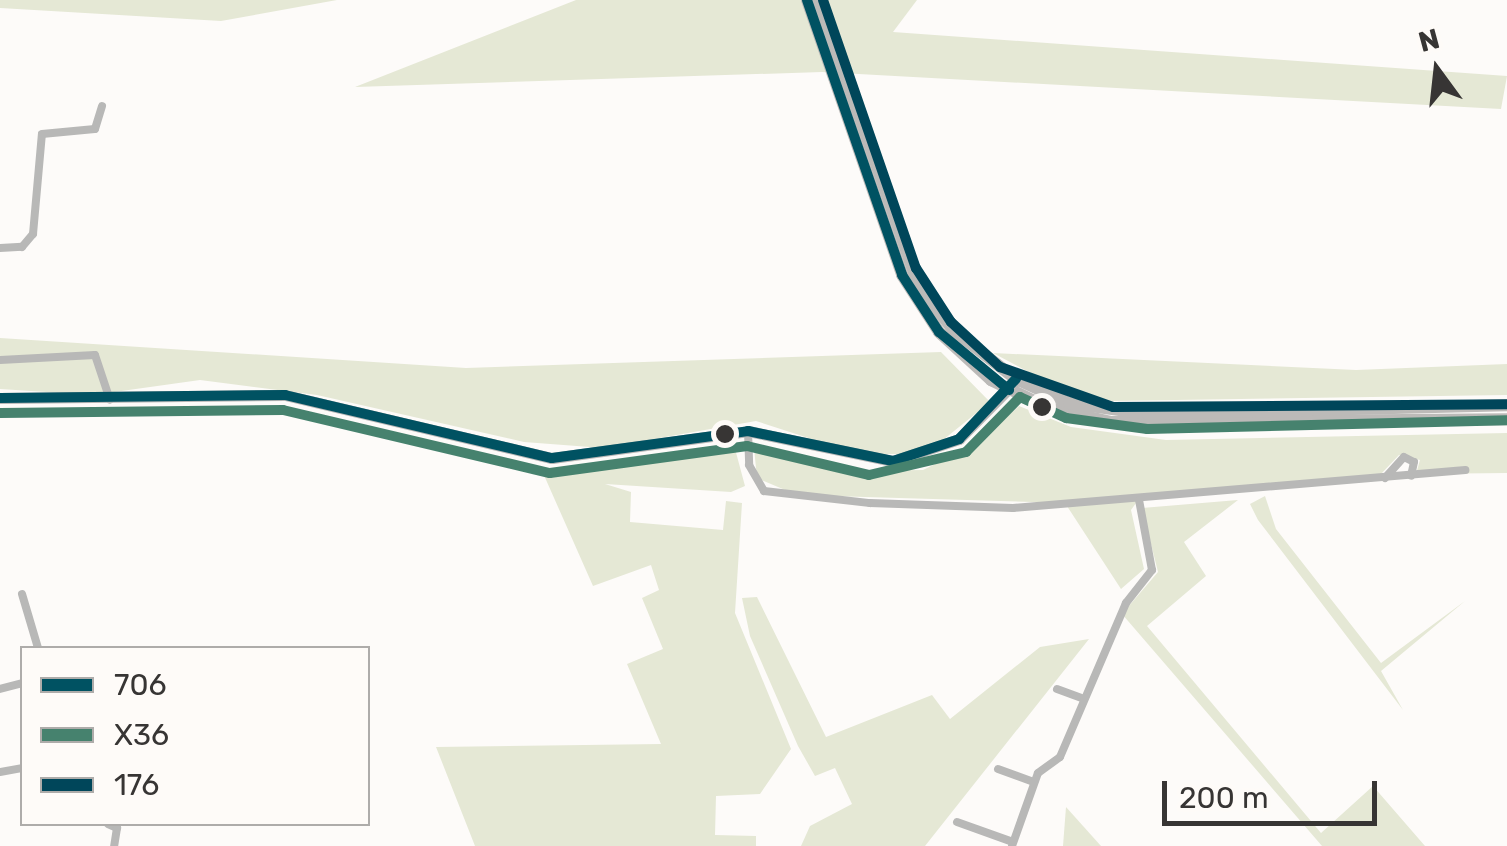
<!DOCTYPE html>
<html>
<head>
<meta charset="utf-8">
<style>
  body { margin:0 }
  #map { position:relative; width:1507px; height:846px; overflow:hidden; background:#fdfbf9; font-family:Rubik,sans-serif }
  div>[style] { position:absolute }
  .green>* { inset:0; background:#e5e8d5 }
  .street>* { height:8px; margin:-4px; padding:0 4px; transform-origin:4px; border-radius:4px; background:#b8b8b7 }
  .secondary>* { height:11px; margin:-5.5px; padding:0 5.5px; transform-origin:5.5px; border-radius:5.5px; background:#b7b6b5 }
  .primary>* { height:12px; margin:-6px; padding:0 6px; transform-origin:6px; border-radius:6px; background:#bcbab8 }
  .bus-1>* { height:10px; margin:-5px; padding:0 5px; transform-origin:5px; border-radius:5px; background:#005262 }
  .bus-2>* { height:10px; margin:-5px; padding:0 5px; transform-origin:5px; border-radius:5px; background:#46826e }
  .bus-3>* { height:10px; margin:-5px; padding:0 5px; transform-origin:5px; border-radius:5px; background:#00465a }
  .dots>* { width:28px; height:28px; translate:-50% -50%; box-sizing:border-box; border:5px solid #fefbf8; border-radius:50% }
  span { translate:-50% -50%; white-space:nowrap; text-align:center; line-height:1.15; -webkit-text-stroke:10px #fefbf8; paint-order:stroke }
  .legend { position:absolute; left:20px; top:646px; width:350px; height:180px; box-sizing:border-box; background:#fefbf8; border:2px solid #aeacaa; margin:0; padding:12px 18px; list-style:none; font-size:30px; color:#373534 }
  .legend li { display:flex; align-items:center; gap:20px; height:50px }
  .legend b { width:50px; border:2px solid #aeacaa }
  .north { position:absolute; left:1387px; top:20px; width:100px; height:100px; -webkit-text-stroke:8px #fefbf8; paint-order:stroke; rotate:345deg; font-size:28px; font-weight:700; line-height:40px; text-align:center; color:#373534 }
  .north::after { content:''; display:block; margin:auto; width:35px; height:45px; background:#373534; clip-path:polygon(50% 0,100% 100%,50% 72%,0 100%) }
  .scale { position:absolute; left:1162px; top:781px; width:215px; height:45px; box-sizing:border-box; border:5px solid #373534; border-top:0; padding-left:12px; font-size:30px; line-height:35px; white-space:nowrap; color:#373534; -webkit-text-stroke:8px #fefbf8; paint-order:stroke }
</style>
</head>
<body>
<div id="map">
  <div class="green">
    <i style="clip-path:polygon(0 0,337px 0,221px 21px,0 8px)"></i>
    <i style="clip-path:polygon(576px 0,917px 0,893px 32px,1507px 76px,1501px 109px,822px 72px,355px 87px)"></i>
    <i style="clip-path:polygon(0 338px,466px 368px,941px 352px,990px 402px,938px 444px,906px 454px,858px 454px,756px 421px,603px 448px,524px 442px,317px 395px,200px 380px,93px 395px,0 389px)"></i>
    <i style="clip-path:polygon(993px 353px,1356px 370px,1507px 364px,1507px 395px,1112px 401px,1055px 386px)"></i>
    <i style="clip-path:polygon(1019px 406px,1071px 427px,1166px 440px,1507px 433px,1507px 473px,1416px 474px,1420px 460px,1399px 455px,1381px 474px,1141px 496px,1131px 510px,1144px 569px,1121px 589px,1065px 503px,797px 495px,757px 478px,754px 448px,847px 471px,923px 470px,978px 443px)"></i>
    <i style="clip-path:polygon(734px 445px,745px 486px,731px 492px,605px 484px,631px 492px,630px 522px,723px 530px,726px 501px,742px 503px,735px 613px,791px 749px,760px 794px,716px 796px,715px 835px,756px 836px,756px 846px,475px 846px,436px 747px,661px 744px,627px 664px,663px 649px,642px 598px,659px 590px,651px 565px,593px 586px,543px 473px)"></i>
    <i style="clip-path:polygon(1265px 496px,1276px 529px,1381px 663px,1465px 601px,1381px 671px,1403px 710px,1258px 520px,1250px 504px)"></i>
    <i style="clip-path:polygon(1238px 500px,1184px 542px,1206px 576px,1147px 626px,1321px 833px,1373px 786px,1425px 846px,1322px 846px,1122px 614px,1158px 572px,1142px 508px)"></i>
    <i style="clip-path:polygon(757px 597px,826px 737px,932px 695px,950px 719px,1040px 647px,1089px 639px,925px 846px,801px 846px,810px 826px,852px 804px,835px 768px,815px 776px,798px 746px,750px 636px,742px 598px)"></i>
    <i style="clip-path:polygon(1066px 807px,1101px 846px,1063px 846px)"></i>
  </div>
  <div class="street">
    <i style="left:0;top:248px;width:22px;rotate:-3deg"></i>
    <i style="left:22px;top:247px;width:17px;rotate:-50deg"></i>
    <i style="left:33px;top:234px;width:100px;rotate:-84.9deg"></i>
    <i style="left:42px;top:134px;width:53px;rotate:-5.4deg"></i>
    <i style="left:95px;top:129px;width:24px;rotate:-73deg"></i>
    <i style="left:0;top:360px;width:95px;rotate:-3deg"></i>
    <i style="left:95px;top:355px;width:47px;rotate:71.6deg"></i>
    <i style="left:748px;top:431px;width:34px;rotate:88deg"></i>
    <i style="left:749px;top:465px;width:30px;rotate:60deg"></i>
    <i style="left:764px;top:491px;width:107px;rotate:6.5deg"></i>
    <i style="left:870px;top:503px;width:143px;rotate:2deg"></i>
    <i style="left:1013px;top:508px;width:454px;rotate:-4.8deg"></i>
    <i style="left:1385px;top:478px;width:28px;rotate:-48deg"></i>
    <i style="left:1404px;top:457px;width:11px;rotate:27deg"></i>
    <i style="left:1414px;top:462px;width:14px;rotate:102deg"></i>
    <i style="left:22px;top:594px;width:56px;rotate:73.5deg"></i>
    <i style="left:0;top:689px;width:23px;rotate:-15deg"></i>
    <i style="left:1057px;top:689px;width:29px;rotate:20deg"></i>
    <i style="left:998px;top:769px;width:38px;rotate:20deg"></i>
    <i style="left:0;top:772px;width:22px;rotate:-10deg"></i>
    <i style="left:957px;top:822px;width:59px;rotate:19.7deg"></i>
    <i style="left:108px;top:824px;width:10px;rotate:24deg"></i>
    <i style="left:117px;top:828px;width:18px;rotate:99deg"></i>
    <i style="left:1012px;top:846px;width:77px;rotate:-70.4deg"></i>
    <i style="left:1038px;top:773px;width:27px;rotate:-36deg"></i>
    <i style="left:1060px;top:757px;width:168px;rotate:-66.8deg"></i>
    <i style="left:1126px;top:603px;width:42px;rotate:-51.8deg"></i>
    <i style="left:1152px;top:570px;width:71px;rotate:-100.5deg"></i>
  </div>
  <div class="secondary">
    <i style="left:0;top:398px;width:285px;rotate:-0.6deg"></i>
    <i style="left:285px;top:395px;width:274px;rotate:13.3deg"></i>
    <i style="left:552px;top:458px;width:198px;rotate:-7.8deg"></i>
    <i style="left:748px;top:431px;width:148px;rotate:11.7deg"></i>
    <i style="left:893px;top:461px;width:70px;rotate:-18.4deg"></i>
    <i style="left:959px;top:439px;width:77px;rotate:-45.5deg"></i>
  </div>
  <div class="primary">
    <i style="left:807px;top:0;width:291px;rotate:70.9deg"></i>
    <i style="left:902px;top:275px;width:68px;rotate:57deg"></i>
    <i style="left:939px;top:332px;width:71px;rotate:42.7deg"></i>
    <i style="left:991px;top:380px;width:64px;rotate:25.8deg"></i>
    <i style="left:1049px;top:408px;width:64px;rotate:12.7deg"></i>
    <i style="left:1111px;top:422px;width:396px;rotate:-0.4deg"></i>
    <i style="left:819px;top:0;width:299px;rotate:70.8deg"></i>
    <i style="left:917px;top:282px;width:60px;rotate:53.1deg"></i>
    <i style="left:953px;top:330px;width:80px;rotate:37.9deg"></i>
    <i style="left:1016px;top:379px;width:58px;rotate:24.4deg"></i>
    <i style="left:1069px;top:403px;width:80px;rotate:7.9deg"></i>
    <i style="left:1148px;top:414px;width:359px;rotate:-1.4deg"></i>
  </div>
  <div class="bus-1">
    <i style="left:807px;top:0;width:291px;rotate:70.9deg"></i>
    <i style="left:902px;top:275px;width:68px;rotate:57deg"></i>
    <i style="left:939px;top:332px;width:91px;rotate:39.6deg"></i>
    <i style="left:0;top:398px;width:285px;rotate:-0.6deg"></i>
    <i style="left:285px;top:395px;width:274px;rotate:13.3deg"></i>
    <i style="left:552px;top:458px;width:198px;rotate:-7.8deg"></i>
    <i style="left:748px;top:431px;width:148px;rotate:11.7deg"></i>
    <i style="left:893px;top:461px;width:70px;rotate:-18.4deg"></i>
    <i style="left:959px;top:439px;width:83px;rotate:-46.5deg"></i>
  </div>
  <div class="bus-2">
    <i style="left:0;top:413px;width:283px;rotate:-0.6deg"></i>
    <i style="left:283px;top:410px;width:274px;rotate:13.3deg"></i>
    <i style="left:550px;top:473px;width:199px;rotate:-7.8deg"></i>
    <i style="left:747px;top:446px;width:125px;rotate:13.4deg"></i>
    <i style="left:869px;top:475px;width:100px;rotate:-13.3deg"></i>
    <i style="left:966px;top:452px;width:77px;rotate:-45.5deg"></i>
    <i style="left:1020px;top:397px;width:51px;rotate:24.5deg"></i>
    <i style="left:1066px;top:418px;width:82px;rotate:7.7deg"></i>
    <i style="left:1147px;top:429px;width:360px;rotate:-1.4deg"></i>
  </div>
  <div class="bus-3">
    <i style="left:823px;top:0;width:284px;rotate:70.9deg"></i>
    <i style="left:916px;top:268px;width:64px;rotate:57.1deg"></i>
    <i style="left:951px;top:322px;width:67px;rotate:42.6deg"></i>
    <i style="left:1000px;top:367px;width:120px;rotate:19.5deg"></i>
    <i style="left:1113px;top:407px;width:394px;rotate:-0.4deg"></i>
  </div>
  <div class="dots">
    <i style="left:1042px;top:407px;background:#373534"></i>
    <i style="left:725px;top:434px;background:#373534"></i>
  </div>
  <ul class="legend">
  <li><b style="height:12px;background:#005262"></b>706</li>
  <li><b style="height:12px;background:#46826e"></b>X36</li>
  <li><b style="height:12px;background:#00465a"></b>176</li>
  </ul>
  <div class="north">N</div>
  <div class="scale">200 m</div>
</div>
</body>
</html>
